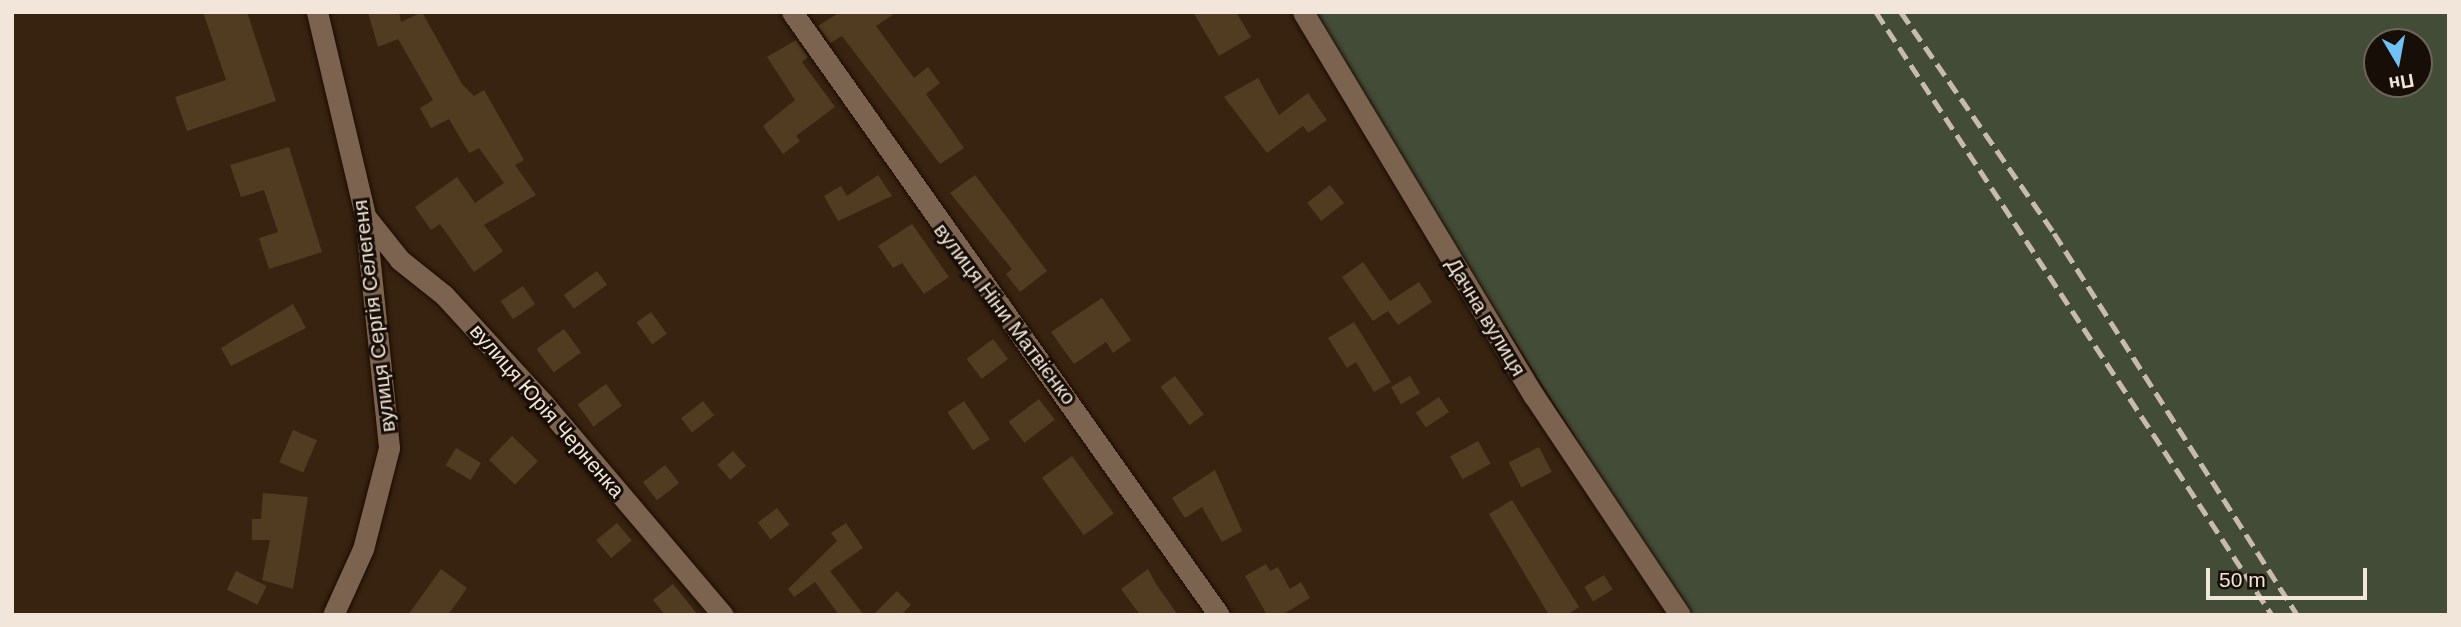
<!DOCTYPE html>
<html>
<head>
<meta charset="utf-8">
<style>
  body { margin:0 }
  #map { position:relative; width:2461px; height:627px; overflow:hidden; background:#372310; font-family:Helvetica,sans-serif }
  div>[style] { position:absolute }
  .green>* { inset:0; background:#434c37 }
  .building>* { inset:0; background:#513c22; transform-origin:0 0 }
  .roads { filter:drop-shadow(0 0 2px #1d0b00) drop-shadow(0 0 2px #1d0b00) }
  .minor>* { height:21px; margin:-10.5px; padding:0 10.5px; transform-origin:10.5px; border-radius:10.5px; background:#7b634f }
  .rail>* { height:5px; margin-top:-2.5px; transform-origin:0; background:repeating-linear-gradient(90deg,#c8baac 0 14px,transparent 0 21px) }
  span { translate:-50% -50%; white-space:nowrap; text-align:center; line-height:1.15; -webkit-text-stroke:6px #170e07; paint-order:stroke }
  .street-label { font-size:21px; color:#f2e5d9 }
  .frame { position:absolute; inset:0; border:14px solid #f2e5d9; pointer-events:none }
  .north { position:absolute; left:2363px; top:28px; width:70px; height:70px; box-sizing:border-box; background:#170e07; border:2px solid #6f645b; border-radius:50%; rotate:170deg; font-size:19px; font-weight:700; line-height:28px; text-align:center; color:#f2e5d9 }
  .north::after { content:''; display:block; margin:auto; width:24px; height:32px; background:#71c1f4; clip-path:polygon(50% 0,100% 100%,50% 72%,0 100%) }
  .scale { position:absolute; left:2206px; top:568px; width:161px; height:32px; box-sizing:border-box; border:4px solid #f2e5d9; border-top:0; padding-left:9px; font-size:21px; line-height:24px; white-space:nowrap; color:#f2e5d9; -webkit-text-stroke:5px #170e07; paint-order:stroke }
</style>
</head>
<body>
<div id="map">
  <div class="green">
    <i style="clip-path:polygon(evenodd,1307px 12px,2449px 12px,2449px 615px,1688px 615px,1307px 12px,2377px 42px,2419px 42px,2419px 84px,2377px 84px,2377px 42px)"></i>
  </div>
  <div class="building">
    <i style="clip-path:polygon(203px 12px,247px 12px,276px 101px,187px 131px,175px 97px,226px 80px)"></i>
    <i style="clip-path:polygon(368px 12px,399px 12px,401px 22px,422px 12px,462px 84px,474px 96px,484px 90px,524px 160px,515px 165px,536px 195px,484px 225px,503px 251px,474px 272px,440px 224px,431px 230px,415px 207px,457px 177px,475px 203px,504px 183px,479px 148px,469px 153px,449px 119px,431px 128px,420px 108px,433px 100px,398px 39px,378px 47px)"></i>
    <i style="clip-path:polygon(840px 12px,897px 12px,876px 26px,914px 78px,928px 67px,940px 83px,926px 94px,964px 148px,940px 164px,842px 36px,830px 43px,818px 26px)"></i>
    <i style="clip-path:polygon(1193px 12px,1236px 12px,1251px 37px,1219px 56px)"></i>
    <i style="clip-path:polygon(796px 40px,808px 57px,802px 62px,835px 107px,796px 136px,800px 141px,783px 154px,763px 126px,795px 100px,767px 57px)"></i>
    <i style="clip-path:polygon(1258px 78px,1279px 115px,1308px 93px,1327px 120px,1308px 133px,1303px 126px,1267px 153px,1224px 97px)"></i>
    <i style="clip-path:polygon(289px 147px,322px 252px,269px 269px,259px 238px,278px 232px,264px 190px,241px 197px,230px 165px)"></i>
    <i style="clip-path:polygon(878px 175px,892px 196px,838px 221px,824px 196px,841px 186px,847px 196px)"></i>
    <i style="clip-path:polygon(975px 175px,1047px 271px,1020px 292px,1006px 274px,1012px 269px,950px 193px)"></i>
    <i style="left:1330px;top:185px;width:23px;height:29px;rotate:52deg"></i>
    <i style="clip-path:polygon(912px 224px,949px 277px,924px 294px,902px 263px,893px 268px,878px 246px)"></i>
    <i style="clip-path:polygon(1363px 262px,1390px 301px,1419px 282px,1432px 302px,1398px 325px,1388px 311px,1373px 321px,1342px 277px)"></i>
    <i style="left:597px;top:271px;width:17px;height:41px;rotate:54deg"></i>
    <i style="left:523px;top:286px;width:22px;height:27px;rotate:56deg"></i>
    <i style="clip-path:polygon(1102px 298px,1131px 340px,1113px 353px,1106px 342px,1074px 364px,1051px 332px)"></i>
    <i style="clip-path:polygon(293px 304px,306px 328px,231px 366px,221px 348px)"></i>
    <i style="left:651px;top:312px;width:27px;height:18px;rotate:54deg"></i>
    <i style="clip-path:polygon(1354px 322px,1391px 382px,1374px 392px,1356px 362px,1347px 368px,1328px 338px)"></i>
    <i style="left:564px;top:329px;width:29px;height:34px;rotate:54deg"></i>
    <i style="left:993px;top:339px;width:25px;height:33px;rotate:53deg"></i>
    <i style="left:1175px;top:376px;width:48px;height:18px;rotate:53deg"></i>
    <i style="left:1410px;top:376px;width:20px;height:22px;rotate:60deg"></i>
    <i style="left:606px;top:384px;width:27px;height:35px;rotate:54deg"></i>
    <i style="left:1439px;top:397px;width:18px;height:28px;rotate:56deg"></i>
    <i style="left:1039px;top:399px;width:26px;height:38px;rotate:53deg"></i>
    <i style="left:703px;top:401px;width:18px;height:28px;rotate:52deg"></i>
    <i style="left:964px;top:401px;width:46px;height:20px;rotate:56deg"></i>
    <i style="left:293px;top:430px;width:26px;height:35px;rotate:23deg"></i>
    <i style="left:512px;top:436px;width:36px;height:33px;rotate:44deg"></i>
    <i style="left:1478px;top:441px;width:26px;height:32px;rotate:61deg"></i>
    <i style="left:1539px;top:447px;width:28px;height:34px;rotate:63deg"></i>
    <i style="left:456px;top:448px;width:29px;height:20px;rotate:31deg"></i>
    <i style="left:733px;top:451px;width:20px;height:21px;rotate:49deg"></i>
    <i style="left:1072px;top:456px;width:71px;height:37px;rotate:54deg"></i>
    <i style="left:665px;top:465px;width:23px;height:28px;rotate:52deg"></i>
    <i style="clip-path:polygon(1215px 470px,1242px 531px,1222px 542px,1202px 507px,1185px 518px,1172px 498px)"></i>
    <i style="clip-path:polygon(263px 493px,308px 497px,293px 589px,262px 580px,270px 540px,252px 540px,252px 519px,261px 519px)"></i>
    <i style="clip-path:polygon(1512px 500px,1579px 607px,1567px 615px,1549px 615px,1489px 514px)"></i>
    <i style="left:777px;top:508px;width:21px;height:24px;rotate:53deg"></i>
    <i style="left:617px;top:523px;width:23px;height:27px;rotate:50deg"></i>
    <i style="clip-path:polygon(846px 523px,863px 548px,830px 571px,864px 615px,839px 615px,815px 582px,794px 597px,788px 589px,837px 541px,831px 533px)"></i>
    <i style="clip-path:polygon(1266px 564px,1270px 571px,1278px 567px,1290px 589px,1301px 582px,1310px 598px,1282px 615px,1267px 615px,1245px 576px)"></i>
    <i style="clip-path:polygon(441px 569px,467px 588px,448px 615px,408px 615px)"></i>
    <i style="clip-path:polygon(1148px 569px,1156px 584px,1178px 615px,1140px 615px,1121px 589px)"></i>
    <i style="left:236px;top:571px;width:34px;height:21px;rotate:26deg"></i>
    <i style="left:1604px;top:575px;width:17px;height:23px;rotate:59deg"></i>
    <i style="clip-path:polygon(673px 584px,698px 615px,665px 615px,653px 600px)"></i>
    <i style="clip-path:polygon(897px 591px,911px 605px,901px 615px,873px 615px)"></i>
  </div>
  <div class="roads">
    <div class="minor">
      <i style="left:317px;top:12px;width:209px;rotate:76.7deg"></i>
      <i style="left:365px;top:215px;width:234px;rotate:84.1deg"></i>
      <i style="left:389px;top:448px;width:104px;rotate:104.4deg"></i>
      <i style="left:363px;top:549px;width:72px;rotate:114.4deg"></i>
      <i style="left:792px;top:12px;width:739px;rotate:54.7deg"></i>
      <i style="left:1303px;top:12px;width:448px;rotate:59deg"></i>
      <i style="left:1534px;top:396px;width:263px;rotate:56.3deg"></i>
      <i style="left:365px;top:216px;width:56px;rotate:51.5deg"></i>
      <i style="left:400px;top:260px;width:56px;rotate:38.5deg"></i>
      <i style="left:444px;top:295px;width:147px;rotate:47.5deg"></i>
      <i style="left:543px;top:403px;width:278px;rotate:49.7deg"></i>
    </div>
  </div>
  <div class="rail">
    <i style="left:1876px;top:12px;width:721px;rotate:56.71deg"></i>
    <i style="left:1901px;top:12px;width:269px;rotate:55.3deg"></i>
    <i style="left:2054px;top:233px;width:453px;rotate:57.5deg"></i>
  </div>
  <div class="street-label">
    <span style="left:1005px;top:314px;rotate:53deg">вулиця Ніни Матвієнко</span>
    <span style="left:374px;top:316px;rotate:-97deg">вулиця Сергія Селегеня</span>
    <span style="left:1486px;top:317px;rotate:59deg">Дачна вулиця</span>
    <span style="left:547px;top:411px;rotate:49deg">вулиця Юрія Черненка</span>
  </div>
  <div class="frame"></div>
  <div class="north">Пн</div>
  <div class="scale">50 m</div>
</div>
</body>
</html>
